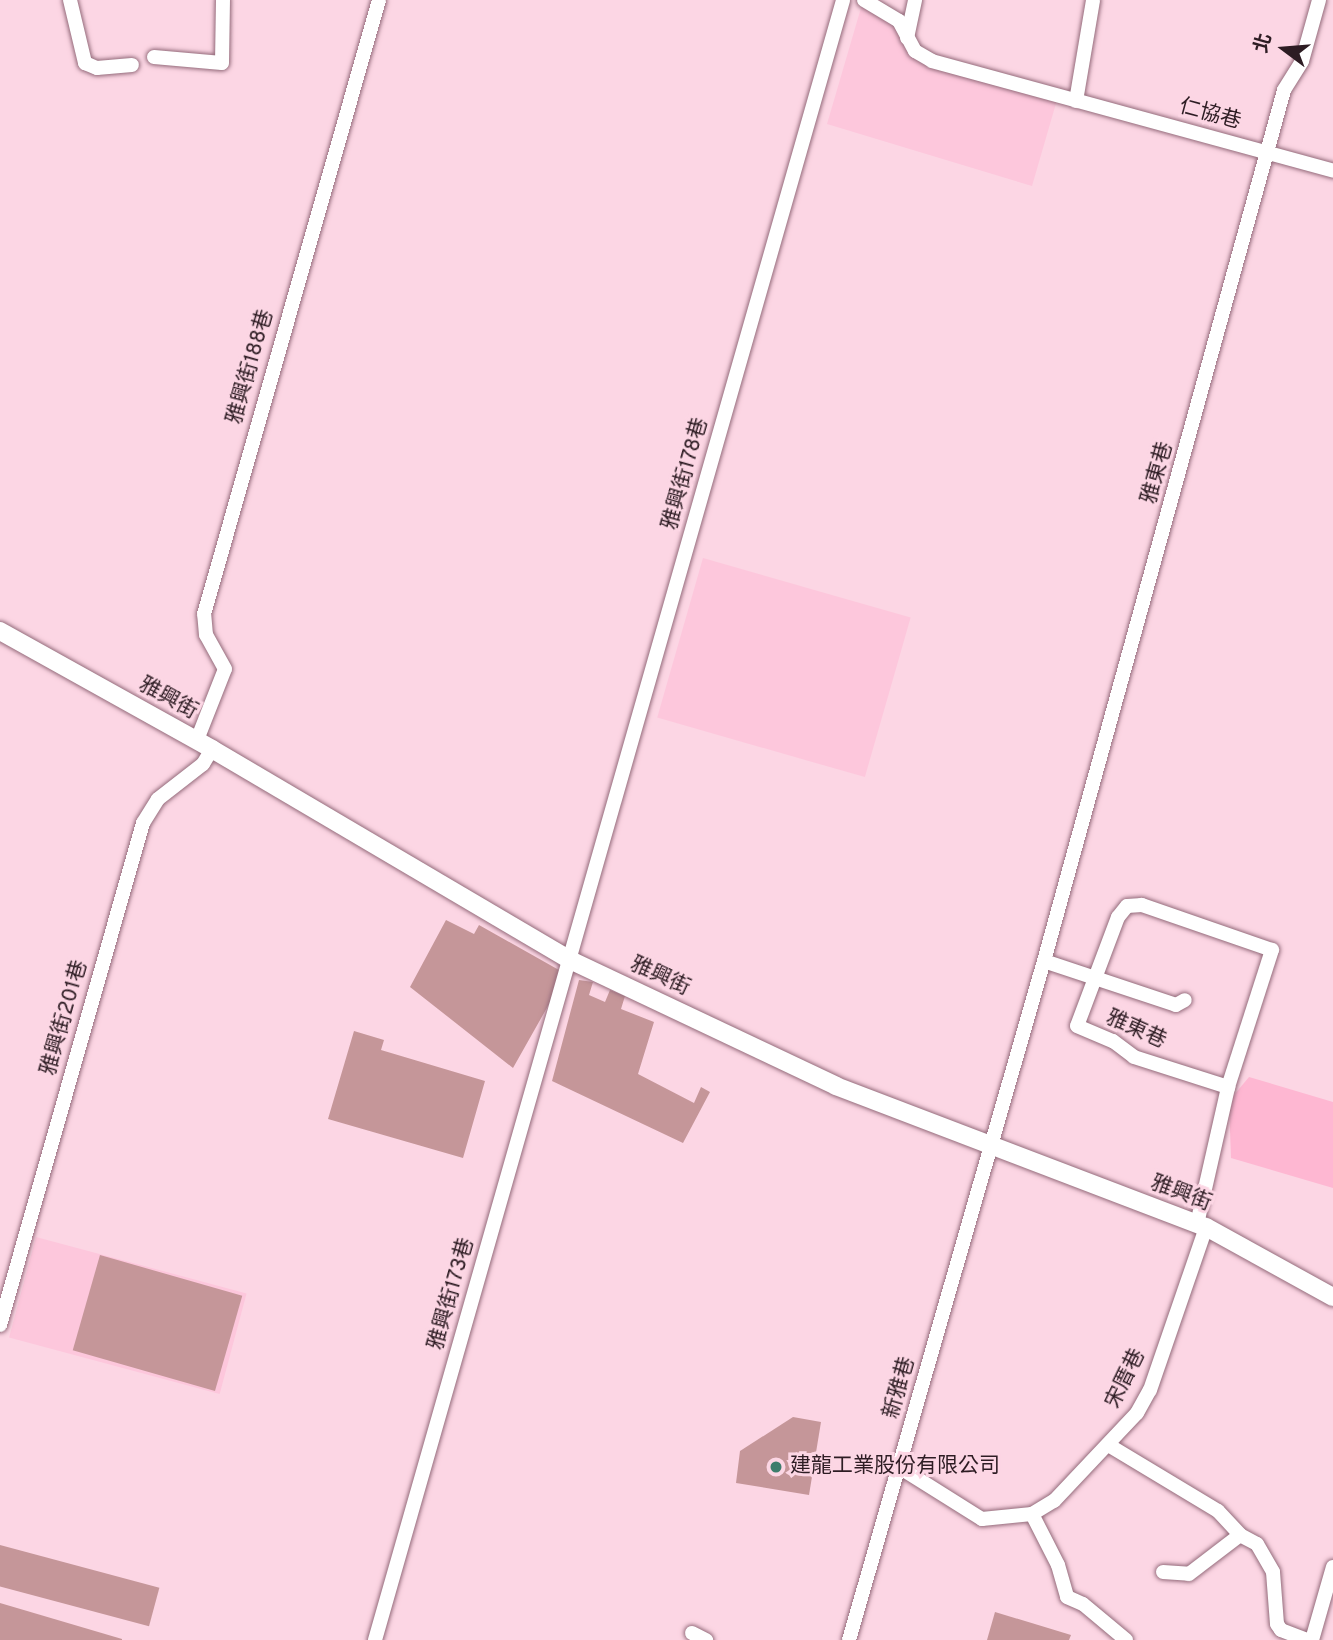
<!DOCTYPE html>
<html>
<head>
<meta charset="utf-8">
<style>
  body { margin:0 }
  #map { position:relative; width:1333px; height:1640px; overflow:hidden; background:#fcd6e4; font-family:Overpass,"Noto Sans TC",sans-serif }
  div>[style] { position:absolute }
  .built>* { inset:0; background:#fdc7dc; transform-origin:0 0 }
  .green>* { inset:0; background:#feb7d2 }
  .building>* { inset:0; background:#c59699; transform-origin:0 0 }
  .roads { filter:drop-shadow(0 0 2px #946b7b) drop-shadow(0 0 2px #946b7b) }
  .minor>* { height:14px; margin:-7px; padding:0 7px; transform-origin:7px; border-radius:7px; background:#fff }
  .tertiary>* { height:18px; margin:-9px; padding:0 9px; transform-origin:9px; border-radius:9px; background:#fff }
  .dots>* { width:19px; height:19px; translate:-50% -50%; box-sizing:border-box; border:4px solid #fcd6e4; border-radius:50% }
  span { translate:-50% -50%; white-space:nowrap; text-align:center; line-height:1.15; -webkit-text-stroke:6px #fcd6e4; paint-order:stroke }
  .street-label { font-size:21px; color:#2d1c23 }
  .poi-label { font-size:21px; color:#2d1c23 }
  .left { translate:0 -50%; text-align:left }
  .north { position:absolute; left:1249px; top:14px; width:70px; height:70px; -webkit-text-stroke:5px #fcd6e4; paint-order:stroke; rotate:286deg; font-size:19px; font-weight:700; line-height:28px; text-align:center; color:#2d1c23 }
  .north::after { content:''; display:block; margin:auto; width:24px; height:32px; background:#2d1c23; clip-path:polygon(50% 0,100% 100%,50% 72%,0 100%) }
</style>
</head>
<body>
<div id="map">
  <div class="built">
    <i style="clip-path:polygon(863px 1px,926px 55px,1059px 93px,1032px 186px,827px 124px)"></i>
    <i style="left:703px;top:558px;width:216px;height:166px;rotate:16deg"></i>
    <i style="left:36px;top:1237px;width:218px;height:104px;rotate:15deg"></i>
  </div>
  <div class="green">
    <i style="clip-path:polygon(1249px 1077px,1333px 1102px,1333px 1188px,1231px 1158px,1229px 1101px)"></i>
  </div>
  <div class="building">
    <i style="clip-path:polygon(446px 920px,474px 934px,479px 925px,566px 974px,513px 1068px,410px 987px)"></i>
    <i style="clip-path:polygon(579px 980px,593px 982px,589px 995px,605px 1002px,610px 990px,625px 996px,621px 1009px,654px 1022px,638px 1074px,694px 1103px,701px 1087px,710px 1092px,683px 1143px,552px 1081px)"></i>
    <i style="clip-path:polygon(354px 1031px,384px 1040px,381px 1050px,485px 1081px,463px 1158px,328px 1119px)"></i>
    <i style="left:100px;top:1255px;width:148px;height:99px;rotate:16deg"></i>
    <i style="clip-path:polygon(793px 1417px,821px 1422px,809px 1495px,736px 1483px,740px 1451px)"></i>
    <i style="left:0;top:1545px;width:165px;height:40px;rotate:15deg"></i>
    <i style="clip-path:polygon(0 1603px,122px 1639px,122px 1640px,0 1640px)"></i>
    <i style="clip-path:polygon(995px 1612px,1071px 1635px,1069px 1640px,987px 1640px)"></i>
  </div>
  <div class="roads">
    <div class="minor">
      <i style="left:70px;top:0;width:65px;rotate:76.6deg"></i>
      <i style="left:85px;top:63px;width:13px;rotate:23deg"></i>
      <i style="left:97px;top:68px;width:35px;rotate:-5deg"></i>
      <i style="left:864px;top:0;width:41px;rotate:31deg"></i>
      <i style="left:899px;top:21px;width:34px;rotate:62deg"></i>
      <i style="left:915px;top:51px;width:20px;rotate:30deg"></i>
      <i style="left:932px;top:61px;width:416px;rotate:15.3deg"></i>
      <i style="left:907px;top:38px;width:39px;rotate:-78deg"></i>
      <i style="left:154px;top:57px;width:68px;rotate:5deg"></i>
      <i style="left:222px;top:63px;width:63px;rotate:-89.1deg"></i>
      <i style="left:1076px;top:101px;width:102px;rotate:-80.4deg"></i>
      <i style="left:197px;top:740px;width:76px;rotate:-68.5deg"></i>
      <i style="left:225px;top:669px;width:39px;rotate:-119deg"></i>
      <i style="left:206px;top:635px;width:21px;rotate:-95deg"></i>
      <i style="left:204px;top:614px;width:638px;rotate:-74.09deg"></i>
      <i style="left:1044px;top:961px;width:139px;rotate:18.4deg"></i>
      <i style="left:1176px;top:1005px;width:10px;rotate:-29deg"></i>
      <i style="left:1197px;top:1224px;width:140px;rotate:-77.2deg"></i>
      <i style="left:1228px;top:1087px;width:144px;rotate:-72.2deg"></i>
      <i style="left:1272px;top:950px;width:138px;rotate:-160.9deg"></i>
      <i style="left:1142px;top:905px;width:15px;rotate:176deg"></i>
      <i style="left:1127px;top:906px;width:14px;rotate:129deg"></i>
      <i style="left:1118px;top:917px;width:116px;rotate:110.6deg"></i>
      <i style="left:1077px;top:1026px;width:39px;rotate:23deg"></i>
      <i style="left:1113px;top:1041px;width:26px;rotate:37deg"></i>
      <i style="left:1134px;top:1057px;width:99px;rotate:17.7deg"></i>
      <i style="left:0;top:1325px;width:522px;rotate:-74.1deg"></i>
      <i style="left:143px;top:823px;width:28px;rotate:-58deg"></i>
      <i style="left:158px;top:799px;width:57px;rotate:-37.9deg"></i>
      <i style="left:203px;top:764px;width:17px;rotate:-59deg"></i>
      <i style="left:1110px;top:1446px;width:126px;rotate:31deg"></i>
      <i style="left:1218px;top:1511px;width:33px;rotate:47deg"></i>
      <i style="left:1240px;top:1535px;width:19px;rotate:28deg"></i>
      <i style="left:1257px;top:1544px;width:32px;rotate:60deg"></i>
      <i style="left:1273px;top:1572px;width:52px;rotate:85.6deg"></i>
      <i style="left:1277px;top:1624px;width:7px;rotate:56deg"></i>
      <i style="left:1281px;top:1630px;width:28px;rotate:21deg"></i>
      <i style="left:899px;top:1467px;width:98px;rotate:32.1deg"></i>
      <i style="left:982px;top:1519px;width:50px;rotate:-5.7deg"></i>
      <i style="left:1032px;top:1514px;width:26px;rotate:-31deg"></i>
      <i style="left:1054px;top:1501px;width:121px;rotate:-46.7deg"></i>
      <i style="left:1137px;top:1413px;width:26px;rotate:-61deg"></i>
      <i style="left:1150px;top:1390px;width:172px;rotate:-71deg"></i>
      <i style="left:1032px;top:1514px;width:57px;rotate:63deg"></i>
      <i style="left:1058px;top:1565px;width:33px;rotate:74deg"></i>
      <i style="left:1067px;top:1597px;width:17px;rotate:24deg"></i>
      <i style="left:1083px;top:1604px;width:56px;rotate:39.9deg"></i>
      <i style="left:1163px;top:1572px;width:26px;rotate:4deg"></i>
      <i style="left:1189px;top:1574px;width:64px;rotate:-37.4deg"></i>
      <i style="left:692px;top:1633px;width:16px;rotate:27deg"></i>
      <i style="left:375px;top:1640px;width:1705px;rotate:-74.07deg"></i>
      <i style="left:849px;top:1640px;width:706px;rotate:-73.98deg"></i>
      <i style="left:1044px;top:961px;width:903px;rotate:-74.59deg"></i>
      <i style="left:1284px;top:90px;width:34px;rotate:-58deg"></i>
      <i style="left:1302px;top:61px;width:63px;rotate:-74.4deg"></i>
      <i style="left:1312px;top:1640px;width:76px;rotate:-74deg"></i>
    </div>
    <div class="tertiary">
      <i style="left:0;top:631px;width:243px;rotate:29.1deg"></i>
      <i style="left:212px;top:749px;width:416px;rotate:30.5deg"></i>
      <i style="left:570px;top:960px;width:294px;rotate:25.3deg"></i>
      <i style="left:836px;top:1086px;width:396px;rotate:20.9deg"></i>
      <i style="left:1206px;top:1227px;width:145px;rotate:28.9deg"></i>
    </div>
  </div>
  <div class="dots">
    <i style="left:776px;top:1467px;background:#3d7d6c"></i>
  </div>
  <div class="street-label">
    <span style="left:1210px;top:115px;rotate:15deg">仁協巷</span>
    <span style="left:251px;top:367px;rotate:-74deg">雅興街188巷</span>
    <span style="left:1158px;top:473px;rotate:-74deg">雅東巷</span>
    <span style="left:686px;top:474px;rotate:-74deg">雅興街178巷</span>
    <span style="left:168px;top:699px;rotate:29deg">雅興街</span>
    <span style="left:660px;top:977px;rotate:25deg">雅興街</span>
    <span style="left:65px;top:1018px;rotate:-74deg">雅興街201巷</span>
    <span style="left:1136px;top:1030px;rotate:24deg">雅東巷</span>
    <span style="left:1181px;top:1194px;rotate:21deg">雅興街</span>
    <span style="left:452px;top:1294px;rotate:-74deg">雅興街173巷</span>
    <span style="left:1126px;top:1379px;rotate:-64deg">宋厝巷</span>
    <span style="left:900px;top:1388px;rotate:-74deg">新雅巷</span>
  </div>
  <div class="poi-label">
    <span class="left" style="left:790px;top:1467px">建龍工業股份有限公司</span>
  </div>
  <div class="north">北</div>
</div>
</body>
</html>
